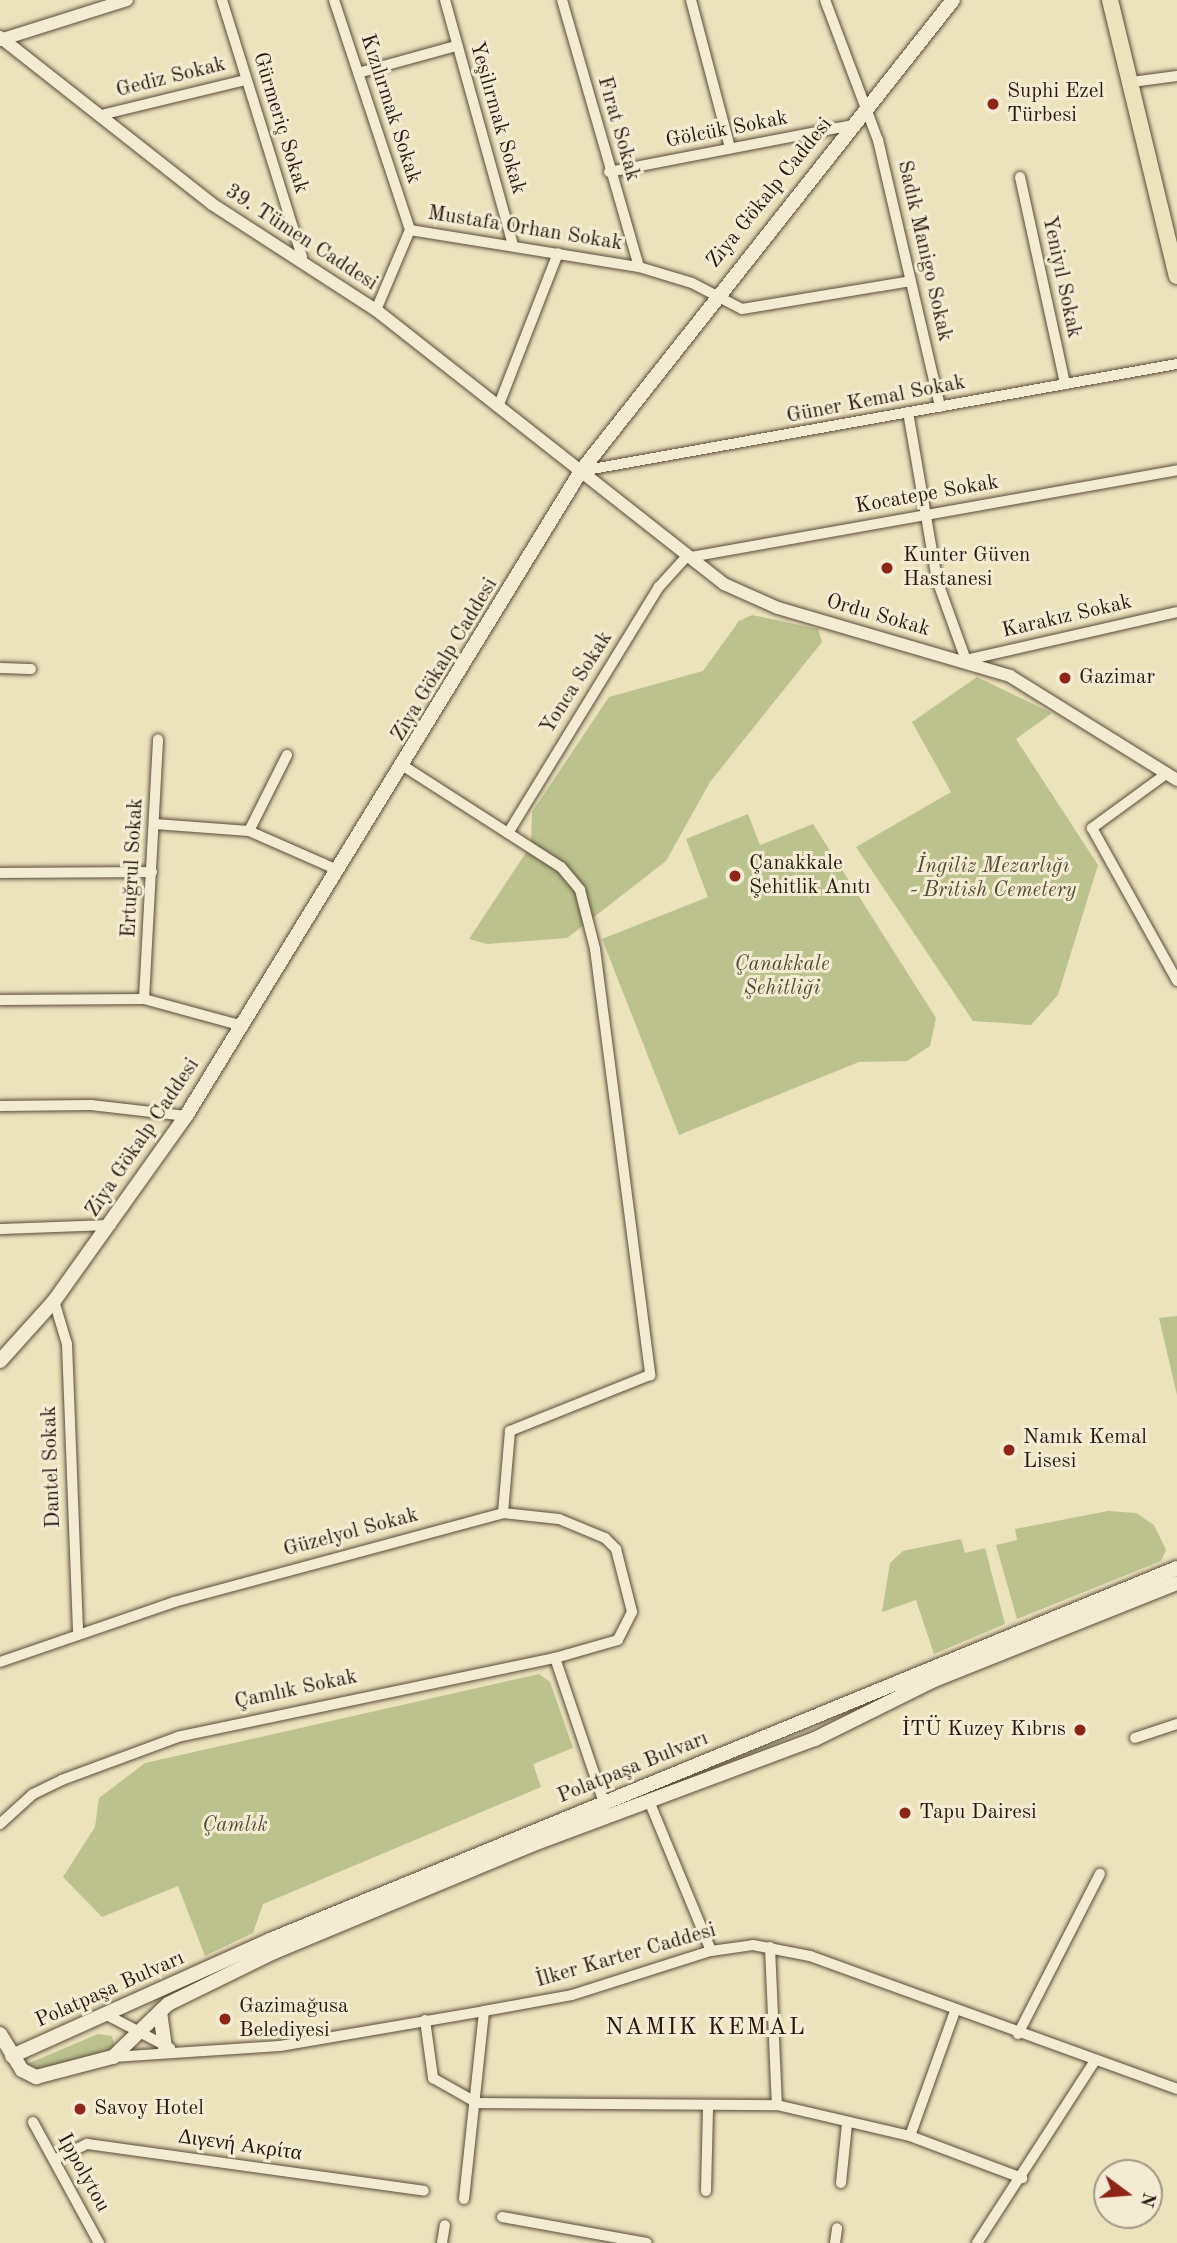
<!DOCTYPE html>
<html>
<head>
<meta charset="utf-8">
<style>
  body { margin:0 }
  #map { position:relative; width:1177px; height:2243px; overflow:hidden; background:#ece2bc; font-family:"Old Standard TT",serif }
  div>[style] { position:absolute }
  .green>* { inset:0; background:#bbc28e }
  .roads { filter:drop-shadow(0 0 2px #5a4a3a) drop-shadow(0 0 2px #5a4a3a) }
  .minor>* { height:10px; margin:-5px; padding:0 5px; transform-origin:5px; border-radius:5px; background:#f3ecd3 }
  .tertiary>* { height:12px; margin:-6px; padding:0 6px; transform-origin:6px; border-radius:6px; background:#f3ecd3 }
  .secondary>* { height:14px; margin:-7px; padding:0 7px; transform-origin:7px; border-radius:7px; background:#f3ecd3 }
  .primary>* { height:16px; margin:-8px; padding:0 8px; transform-origin:8px; border-radius:8px; background:#ece2bc }
  .dots>* { width:19px; height:19px; translate:-50% -50%; box-sizing:border-box; border:4px solid #f3ecd3; border-radius:50% }
  span { translate:-50% -50%; white-space:nowrap; text-align:center; line-height:1.15; -webkit-text-stroke:6px #f3ecd3; paint-order:stroke }
  .street-label { font-size:21px; color:#29170f }
  .poi-label { font-size:21px; color:#29170f }
  .left { translate:0 -50%; text-align:left }
  .right { translate:-100% -50%; text-align:right }
  .park-label { font-size:21px; color:#554a35; font-style:italic }
  .quarter-label { font-size:24px; color:#29170f; letter-spacing:2px }
  .north { position:absolute; left:1093px; top:2159px; width:70px; height:70px; box-sizing:border-box; background:#f3ecd3; border:2px solid #a29785; border-radius:50%; rotate:106deg; font-size:19px; font-weight:700; line-height:28px; text-align:center; color:#29170f }
  .north::after { content:''; display:block; margin:auto; width:24px; height:32px; background:#8f2418; clip-path:polygon(50% 0,100% 100%,50% 72%,0 100%) }
</style>
</head>
<body>
<div id="map">
  <div class="green">
    <i style="clip-path:polygon(752px 615px,818px 629px,822px 642px,710px 782px,666px 861px,567px 938px,487px 944px,469px 939px,531px 845px,532px 812px,609px 697px,703px 671px,739px 621px)"></i>
    <i style="clip-path:polygon(977px 677px,1052px 713px,1016px 739px,1098px 865px,1058px 995px,1031px 1025px,973px 1021px,856px 847px,951px 792px,912px 722px)"></i>
    <i style="clip-path:polygon(748px 814px,760px 845px,813px 824px,936px 1018px,930px 1046px,907px 1061px,859px 1062px,679px 1135px,602px 939px,708px 897px,686px 839px)"></i>
    <i style="clip-path:polygon(1177px 1316px,1177px 1395px,1159px 1318px)"></i>
    <i style="clip-path:polygon(1108px 1511px,1136px 1513px,1154px 1525px,1166px 1550px,1161px 1561px,1017px 1619px,996px 1545px,1017px 1540px,1015px 1529px)"></i>
    <i style="clip-path:polygon(961px 1539px,965px 1553px,985px 1548px,1005px 1624px,934px 1654px,916px 1600px,882px 1612px,890px 1563px,903px 1551px)"></i>
    <i style="clip-path:polygon(539px 1674px,550px 1682px,573px 1748px,533px 1764px,541px 1787px,263px 1904px,253px 1933px,205px 1956px,178px 1886px,102px 1917px,63px 1877px,95px 1827px,99px 1798px,145px 1763px)"></i>
    <i style="clip-path:polygon(98px 2034px,112px 2036px,115px 2048px,40px 2070px,27px 2064px)"></i>
  </div>
  <div class="roads">
    <div class="minor">
      <i style="left:222px;top:0;width:269px;rotate:72.7deg"></i>
      <i style="left:334px;top:0;width:242px;rotate:71.7deg"></i>
      <i style="left:445px;top:0;width:254px;rotate:74.5deg"></i>
      <i style="left:562px;top:0;width:278px;rotate:73.9deg"></i>
      <i style="left:691px;top:0;width:153px;rotate:75.2deg"></i>
      <i style="left:825px;top:0;width:150px;rotate:69.3deg"></i>
      <i style="left:878px;top:140px;width:274px;rotate:76.9deg"></i>
      <i style="left:358px;top:73px;width:102px;rotate:-15.4deg"></i>
      <i style="left:1132px;top:82px;width:45px;rotate:-7.6deg"></i>
      <i style="left:105px;top:114px;width:145px;rotate:-13.6deg"></i>
      <i style="left:609px;top:172px;width:248px;rotate:-10.9deg"></i>
      <i style="left:1020px;top:177px;width:212px;rotate:77.7deg"></i>
      <i style="left:410px;top:230px;width:232px;rotate:9.2deg"></i>
      <i style="left:639px;top:267px;width:55px;rotate:16.8deg"></i>
      <i style="left:692px;top:283px;width:56px;rotate:27.5deg"></i>
      <i style="left:742px;top:309px;width:171px;rotate:-9.4deg"></i>
      <i style="left:376px;top:310px;width:87px;rotate:-67deg"></i>
      <i style="left:498px;top:407px;width:165px;rotate:-68.7deg"></i>
      <i style="left:908px;top:412px;width:170px;rotate:80.2deg"></i>
      <i style="left:937px;top:580px;width:85px;rotate:70.1deg"></i>
      <i style="left:966px;top:660px;width:216px;rotate:-12.8deg"></i>
      <i style="left:581px;top:471px;width:606px;rotate:-10.18deg"></i>
      <i style="left:0;top:668px;width:31px;rotate:2deg"></i>
      <i style="left:405px;top:767px;width:185px;rotate:32.7deg"></i>
      <i style="left:561px;top:867px;width:30px;rotate:50deg"></i>
      <i style="left:580px;top:890px;width:61px;rotate:75.7deg"></i>
      <i style="left:595px;top:949px;width:430px;rotate:82.6deg"></i>
      <i style="left:650px;top:1375px;width:151px;rotate:158.2deg"></i>
      <i style="left:510px;top:1431px;width:82px;rotate:94.9deg"></i>
      <i style="left:1166px;top:774px;width:92px;rotate:143.9deg"></i>
      <i style="left:1092px;top:828px;width:175px;rotate:60.9deg"></i>
      <i style="left:155px;top:824px;width:94px;rotate:4.3deg"></i>
      <i style="left:249px;top:831px;width:97px;rotate:23.7deg"></i>
      <i style="left:249px;top:831px;width:85px;rotate:-63.4deg"></i>
      <i style="left:508px;top:833px;width:289px;rotate:-58.5deg"></i>
      <i style="left:659px;top:587px;width:39px;rotate:-48deg"></i>
      <i style="left:685px;top:558px;width:500px;rotate:-10.1deg"></i>
      <i style="left:0;top:873px;width:152px;rotate:-0.4deg"></i>
      <i style="left:144px;top:999px;width:260px;rotate:-86.9deg"></i>
      <i style="left:0;top:1000px;width:144px;rotate:-0.4deg"></i>
      <i style="left:144px;top:999px;width:103px;rotate:15.3deg"></i>
      <i style="left:0;top:1106px;width:91px;rotate:-0.6deg"></i>
      <i style="left:91px;top:1105px;width:96px;rotate:6.6deg"></i>
      <i style="left:0;top:1229px;width:111px;rotate:-2.1deg"></i>
      <i style="left:54px;top:1301px;width:45px;rotate:73.2deg"></i>
      <i style="left:67px;top:1344px;width:290px;rotate:87.8deg"></i>
      <i style="left:555px;top:1658px;width:153px;rotate:71.3deg"></i>
      <i style="left:0;top:1662px;width:184px;rotate:-19deg"></i>
      <i style="left:174px;top:1602px;width:341px;rotate:-15.1deg"></i>
      <i style="left:503px;top:1513px;width:56px;rotate:6.1deg"></i>
      <i style="left:559px;top:1519px;width:50px;rotate:22.4deg"></i>
      <i style="left:605px;top:1538px;width:16px;rotate:45deg"></i>
      <i style="left:616px;top:1549px;width:65px;rotate:75.7deg"></i>
      <i style="left:632px;top:1612px;width:31px;rotate:117deg"></i>
      <i style="left:618px;top:1640px;width:66px;rotate:164.1deg"></i>
      <i style="left:555px;top:1658px;width:385px;rotate:168.2deg"></i>
      <i style="left:178px;top:1737px;width:124px;rotate:159.7deg"></i>
      <i style="left:62px;top:1780px;width:32px;rotate:154deg"></i>
      <i style="left:33px;top:1794px;width:45px;rotate:137.7deg"></i>
      <i style="left:1135px;top:1738px;width:44px;rotate:-18.4deg"></i>
      <i style="left:649px;top:1801px;width:162px;rotate:67.5deg"></i>
      <i style="left:770px;top:1947px;width:158px;rotate:87.5deg"></i>
      <i style="left:777px;top:2105px;width:137px;rotate:13.1deg"></i>
      <i style="left:910px;top:2136px;width:120px;rotate:20.6deg"></i>
      <i style="left:109px;top:2016px;width:69px;rotate:27.7deg"></i>
      <i style="left:425px;top:2020px;width:59px;rotate:82.1deg"></i>
      <i style="left:433px;top:2078px;width:51px;rotate:29.6deg"></i>
      <i style="left:477px;top:2103px;width:300px;rotate:0.4deg"></i>
      <i style="left:1018px;top:2034px;width:180px;rotate:-62.9deg"></i>
      <i style="left:113px;top:2057px;width:167px;rotate:-3.8deg"></i>
      <i style="left:280px;top:2046px;width:207px;rotate:-9.7deg"></i>
      <i style="left:484px;top:2011px;width:89px;rotate:-10.3deg"></i>
      <i style="left:572px;top:1995px;width:146px;rotate:-17.6deg"></i>
      <i style="left:711px;top:1951px;width:42px;rotate:-8.1deg"></i>
      <i style="left:753px;top:1945px;width:58px;rotate:10.9deg"></i>
      <i style="left:810px;top:1956px;width:390px;rotate:19.9deg"></i>
      <i style="left:33px;top:2122px;width:138px;rotate:61.4deg"></i>
      <i style="left:910px;top:2136px;width:133px;rotate:-70.2deg"></i>
      <i style="left:54px;top:2160px;width:37px;rotate:-26deg"></i>
      <i style="left:87px;top:2144px;width:340px;rotate:7.9deg"></i>
      <i style="left:841px;top:2183px;width:59px;rotate:-84.2deg"></i>
      <i style="left:706px;top:2191px;width:83px;rotate:-88.6deg"></i>
      <i style="left:464px;top:2199px;width:189px;rotate:-83.9deg"></i>
      <i style="left:502px;top:2217px;width:147px;rotate:10.2deg"></i>
      <i style="left:442px;top:2243px;width:18px;rotate:-81deg"></i>
      <i style="left:835px;top:2243px;width:15px;rotate:-82deg"></i>
      <i style="left:977px;top:2243px;width:216px;rotate:-57.1deg"></i>
    </div>
    <div class="tertiary">
      <i style="left:0;top:37px;width:270px;rotate:38.2deg"></i>
      <i style="left:212px;top:204px;width:195px;rotate:32.9deg"></i>
      <i style="left:376px;top:310px;width:443px;rotate:38.2deg"></i>
      <i style="left:724px;top:584px;width:59px;rotate:24deg"></i>
      <i style="left:778px;top:608px;width:242px;rotate:16.3deg"></i>
      <i style="left:1010px;top:676px;width:197px;rotate:31.9deg"></i>
      <i style="left:0;top:40px;width:133px;rotate:-17.5deg"></i>
    </div>
    <div class="secondary">
      <i style="left:0;top:1361px;width:81px;rotate:-48deg"></i>
      <i style="left:54px;top:1301px;width:227px;rotate:-54.5deg"></i>
      <i style="left:186px;top:1116px;width:756px;rotate:-58.52deg"></i>
      <i style="left:581px;top:471px;width:600px;rotate:-51.7deg"></i>
      <i style="left:160px;top:2012px;width:35px;rotate:82deg"></i>
      <i style="left:0;top:2034px;width:42px;rotate:58.6deg"></i>
      <i style="left:22px;top:2070px;width:16px;rotate:27deg"></i>
      <i style="left:36px;top:2077px;width:80px;rotate:-14.6deg"></i>
      <i style="left:113px;top:2057px;width:76px;rotate:-43.9deg"></i>
      <i style="left:168px;top:2004px;width:118px;rotate:-26.1deg"></i>
      <i style="left:274px;top:1952px;width:278px;rotate:-22.6deg"></i>
      <i style="left:531px;top:1845px;width:303px;rotate:-20.5deg"></i>
      <i style="left:815px;top:1739px;width:131px;rotate:-26.4deg"></i>
      <i style="left:932px;top:1681px;width:264px;rotate:-21.8deg"></i>
      <i style="left:12px;top:2056px;width:283px;rotate:-24.2deg"></i>
      <i style="left:270px;top:1940px;width:980px;rotate:-22.3deg"></i>
    </div>
    <div class="primary">
      <i style="left:1110px;top:0;width:284px;rotate:76.4deg"></i>
    </div>
  </div>
  <div class="dots">
    <i style="left:993px;top:104px;background:#8f2418"></i>
    <i style="left:887px;top:568px;background:#8f2418"></i>
    <i style="left:1065px;top:678px;background:#8f2418"></i>
    <i style="left:735px;top:876px;background:#8f2418"></i>
    <i style="left:1009px;top:1450px;background:#8f2418"></i>
    <i style="left:1080px;top:1730px;background:#8f2418"></i>
    <i style="left:905px;top:1813px;background:#8f2418"></i>
    <i style="left:225px;top:2019px;background:#8f2418"></i>
    <i style="left:80px;top:2109px;background:#8f2418"></i>
  </div>
  <div class="street-label">
    <span style="left:171px;top:78px;rotate:-14deg">Gediz Sokak</span>
    <span style="left:390px;top:109px;rotate:72deg">Kızılırmak Sokak</span>
    <span style="left:497px;top:118px;rotate:74deg">Yeşilırmak Sokak</span>
    <span style="left:280px;top:123px;rotate:73deg">Gürmeriç Sokak</span>
    <span style="left:618px;top:129px;rotate:74deg">Fırat Sokak</span>
    <span style="left:727px;top:130px;rotate:-11deg">Gölcük Sokak</span>
    <span style="left:770px;top:193px;rotate:-51deg">Ziya Gökalp Caddesi</span>
    <span style="left:525px;top:229px;rotate:9deg">Mustafa Orhan Sokak</span>
    <span style="left:301px;top:238px;rotate:33deg">39. Tümen Caddesi</span>
    <span style="left:924px;top:251px;rotate:77deg">Sadık Manigo Sokak</span>
    <span style="left:1061px;top:277px;rotate:78deg">Yeniyıl Sokak</span>
    <span style="left:876px;top:400px;rotate:-11deg">Güner Kemal Sokak</span>
    <span style="left:927px;top:495px;rotate:-10deg">Kocatepe Sokak</span>
    <span style="left:878px;top:616px;rotate:16deg">Ordu Sokak</span>
    <span style="left:1067px;top:617px;rotate:-13deg">Karakız Sokak</span>
    <span style="left:445px;top:660px;rotate:-59deg">Ziya Gökalp Caddesi</span>
    <span style="left:577px;top:683px;rotate:-58deg">Yonca Sokak</span>
    <span style="left:133px;top:868px;rotate:-87deg">Ertuğrul Sokak</span>
    <span style="left:143px;top:1138px;rotate:-56deg">Ziya Gökalp Caddesi</span>
    <span style="left:52px;top:1467px;rotate:-92deg">Dantel Sokak</span>
    <span style="left:351px;top:1533px;rotate:-15deg">Güzelyol Sokak</span>
    <span style="left:296px;top:1690px;rotate:-12deg">Çamlık Sokak</span>
    <span style="left:633px;top:1768px;rotate:-22deg">Polatpaşa Bulvarı</span>
    <span style="left:626px;top:1956px;rotate:-16deg">İlker Karter Caddesi</span>
    <span style="left:110px;top:1990px;rotate:-24deg">Polatpaşa Bulvarı</span>
    <span style="left:240px;top:2146px;rotate:8deg">Διγενή Ακρίτα</span>
    <span style="left:83px;top:2173px;rotate:61deg">Ippolytou</span>
  </div>
  <div class="poi-label">
    <span class="left" style="left:1007px;top:104px">Suphi Ezel<br>Türbesi</span>
    <span class="left" style="left:903px;top:568px">Kunter Güven<br>Hastanesi</span>
    <span class="left" style="left:1079px;top:678px">Gazimar</span>
    <span class="left" style="left:749px;top:876px">Çanakkale<br>Şehitlik Anıtı</span>
    <span class="left" style="left:1023px;top:1450px">Namık Kemal<br>Lisesi</span>
    <span class="right" style="left:1066px;top:1730px">İTÜ Kuzey Kıbrıs</span>
    <span class="left" style="left:919px;top:1813px">Tapu Dairesi</span>
    <span class="left" style="left:239px;top:2019px">Gazimağusa<br>Belediyesi</span>
    <span class="left" style="left:94px;top:2109px">Savoy Hotel</span>
  </div>
  <div class="park-label">
    <span style="left:993px;top:879px">İngiliz Mezarlığı<br>- British Cemetery</span>
    <span style="left:782px;top:977px">Çanakkale<br>Şehitliği</span>
    <span style="left:235px;top:1826px">Çamlık</span>
  </div>
  <div class="quarter-label">
    <span style="left:706px;top:2029px">NAMIK KEMAL</span>
  </div>
  <div class="north">N</div>
</div>
</body>
</html>
